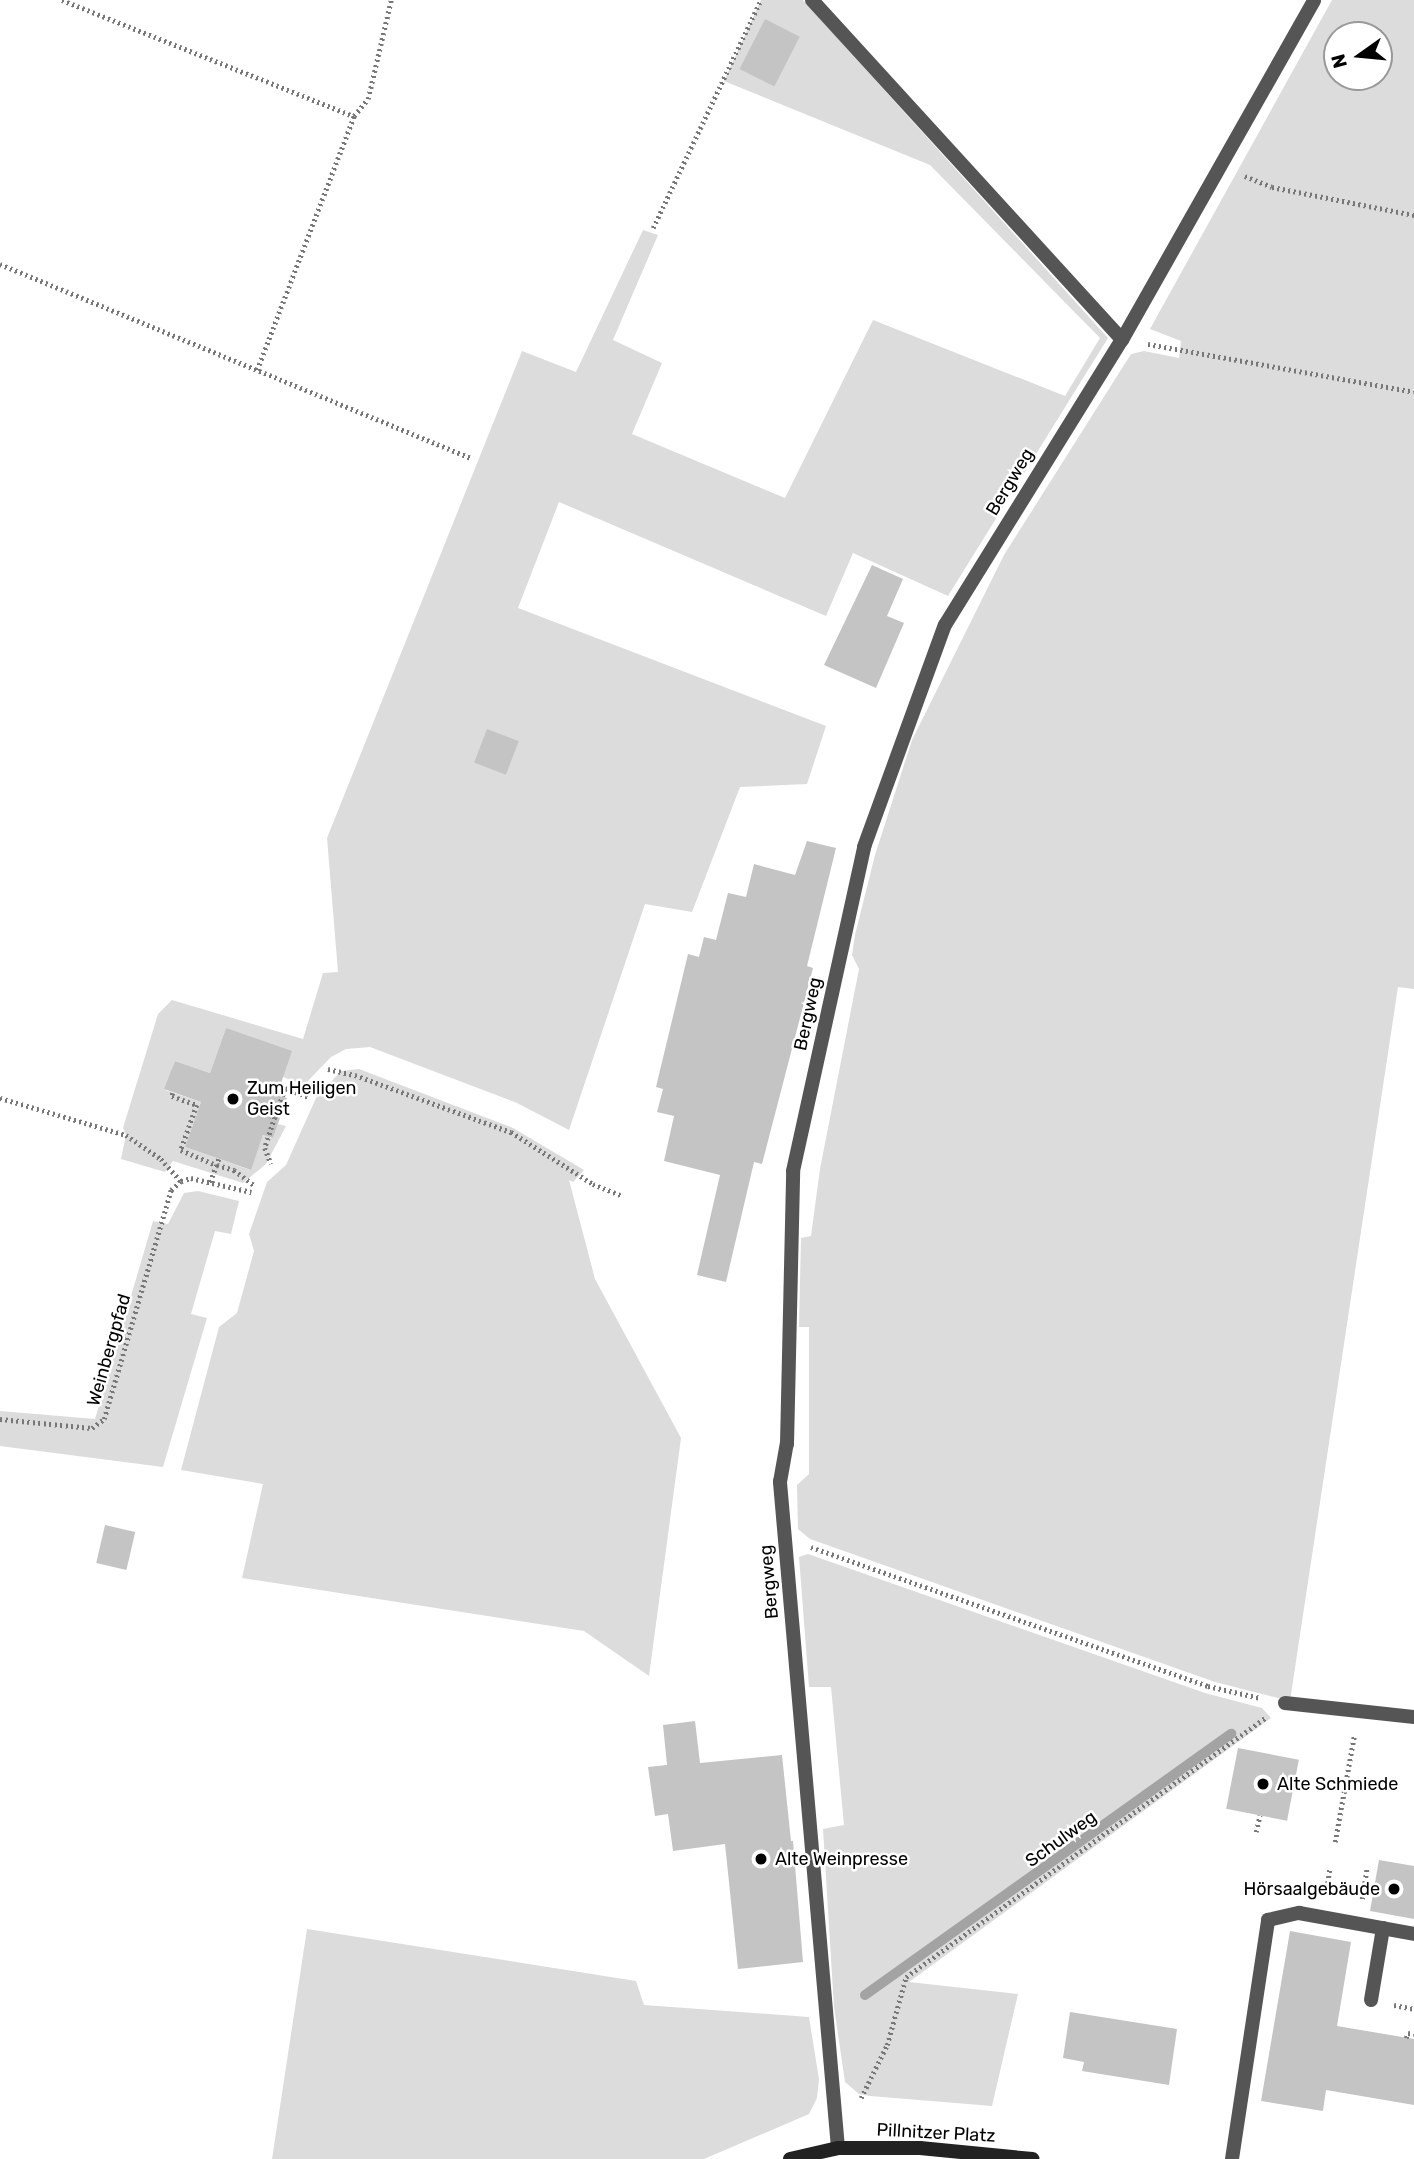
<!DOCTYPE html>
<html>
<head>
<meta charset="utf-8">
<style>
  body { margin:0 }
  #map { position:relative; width:1414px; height:2159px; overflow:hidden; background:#fff; font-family:Rubik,sans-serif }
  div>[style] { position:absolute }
  .green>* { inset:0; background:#dcdcdc }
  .stream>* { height:10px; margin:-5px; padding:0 5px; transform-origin:5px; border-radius:5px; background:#a3a3a3 }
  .building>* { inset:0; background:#c4c4c4; transform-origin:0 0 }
  .path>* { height:4.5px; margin-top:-2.25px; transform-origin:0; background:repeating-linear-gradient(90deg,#777 0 2px,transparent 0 5.5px) }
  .service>* { height:14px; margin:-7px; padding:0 7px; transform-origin:7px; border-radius:7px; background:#555 }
  .minor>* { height:14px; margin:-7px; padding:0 7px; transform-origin:7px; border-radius:7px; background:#555 }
  .secondary>* { height:14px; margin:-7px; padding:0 7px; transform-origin:7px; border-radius:7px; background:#222 }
  .dots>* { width:19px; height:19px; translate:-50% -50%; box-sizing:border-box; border:4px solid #fff; border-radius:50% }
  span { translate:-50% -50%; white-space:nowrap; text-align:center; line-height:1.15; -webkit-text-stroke:5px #fff; paint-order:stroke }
  .street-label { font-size:18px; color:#000 }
  .poi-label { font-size:18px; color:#000 }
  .left { translate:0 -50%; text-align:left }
  .right { translate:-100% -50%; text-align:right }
  .north { position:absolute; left:1323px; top:21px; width:70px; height:70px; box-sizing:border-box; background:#fff; border:2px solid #999; border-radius:50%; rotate:255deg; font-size:19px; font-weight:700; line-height:28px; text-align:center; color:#000 }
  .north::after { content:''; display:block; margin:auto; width:24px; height:32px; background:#000; clip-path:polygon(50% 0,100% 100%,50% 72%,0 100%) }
</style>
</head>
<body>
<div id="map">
  <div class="green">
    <i style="clip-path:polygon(761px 0,803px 0,1108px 338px,948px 596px,853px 553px,826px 616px,559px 502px,518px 608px,826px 726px,807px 784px,740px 787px,692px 912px,645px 904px,569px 1130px,517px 1103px,370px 1047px,346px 1049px,331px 1057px,304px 1085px,283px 1077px,226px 1028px,210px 1073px,175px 1061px,165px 1090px,201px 1102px,185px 1147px,250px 1170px,263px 1135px,273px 1138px,278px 1124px,286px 1126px,266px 1164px,243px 1183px,173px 1161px,165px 1172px,121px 1159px,126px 1135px,123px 1128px,158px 1014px,172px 1000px,303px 1039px,323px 973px,338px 972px,327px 838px,522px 351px,576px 372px,643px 230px,658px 235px,613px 340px,662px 363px,632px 434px,785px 498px,873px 320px,1065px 396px,1100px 338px,930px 165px,724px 81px)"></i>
    <i style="clip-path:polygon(evenodd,1332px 0,1414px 0,1414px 989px,1398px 987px,1290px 1701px,1215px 1682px,810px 1539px,798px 1529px,797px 1485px,809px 1474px,809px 1327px,799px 1327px,801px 1238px,811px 1236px,820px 1169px,859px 969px,852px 955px,855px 935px,875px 855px,912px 740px,1004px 555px,1131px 354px,1144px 351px,1179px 358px,1181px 341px,1150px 329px,1332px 0,1337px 35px,1379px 35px,1379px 77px,1337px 77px,1337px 35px)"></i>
    <i style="clip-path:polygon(359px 1069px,513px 1128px,584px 1170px,573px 1182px,569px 1180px,595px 1279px,681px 1438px,649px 1676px,584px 1631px,242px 1578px,263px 1484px,181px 1470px,219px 1327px,237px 1313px,254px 1251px,249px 1234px,267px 1182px,286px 1165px,316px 1098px,341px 1071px)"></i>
    <i style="clip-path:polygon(198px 1191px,239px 1201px,231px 1234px,215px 1231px,191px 1314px,207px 1318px,163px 1467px,0 1446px,0 1411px,95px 1419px,153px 1221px,168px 1224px,184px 1193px)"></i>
    <i style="clip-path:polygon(808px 1554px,1205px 1693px,1262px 1708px,1271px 1718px,909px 1982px,1018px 1994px,992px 2106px,870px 2096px,859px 2094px,845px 2082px,834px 2007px,823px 1829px,844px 1825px,831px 1687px,809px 1687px,799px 1557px)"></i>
    <i style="clip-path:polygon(307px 1929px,636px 1981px,644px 2005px,809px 2017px,819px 2079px,817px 2098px,809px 2114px,704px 2159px,272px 2159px)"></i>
  </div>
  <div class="stream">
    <i style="left:865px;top:1995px;width:450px;rotate:-35.5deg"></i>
  </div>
  <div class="building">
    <i style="left:765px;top:19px;width:39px;height:56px;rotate:27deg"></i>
    <i style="clip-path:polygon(872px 565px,903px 579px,887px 616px,904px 623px,876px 688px,824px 665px)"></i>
    <i style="left:487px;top:729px;width:34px;height:36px;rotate:21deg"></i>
    <i style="clip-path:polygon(807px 841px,836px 848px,807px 966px,813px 968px,762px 1164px,754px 1162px,726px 1282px,697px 1275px,720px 1175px,664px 1161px,674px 1116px,657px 1112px,663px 1089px,656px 1087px,688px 954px,699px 957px,704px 937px,716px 940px,728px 893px,746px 897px,754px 864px,795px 875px)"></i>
    <i style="clip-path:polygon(226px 1028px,292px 1051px,277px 1095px,287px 1098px,273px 1138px,263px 1135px,251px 1170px,185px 1147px,201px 1102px,164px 1089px,175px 1061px,210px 1073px)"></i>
    <i style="left:105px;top:1525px;width:31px;height:39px;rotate:13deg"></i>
    <i style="clip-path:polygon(695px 1721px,700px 1763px,782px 1755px,791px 1841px,793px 1841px,803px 1962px,738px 1969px,725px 1844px,673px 1851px,668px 1814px,655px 1816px,648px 1767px,667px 1765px,663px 1725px)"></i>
    <i style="left:1238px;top:1748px;width:62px;height:62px;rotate:11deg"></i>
    <i style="clip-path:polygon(1379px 1860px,1414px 1866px,1414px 1919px,1370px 1911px)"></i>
    <i style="clip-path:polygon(1290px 1931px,1351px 1942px,1337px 2026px,1414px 2039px,1414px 2105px,1326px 2090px,1323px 2111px,1261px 2101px)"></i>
    <i style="clip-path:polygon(1070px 2012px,1177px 2029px,1169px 2085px,1082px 2071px,1084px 2062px,1063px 2058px)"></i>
  </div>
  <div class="path">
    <i style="left:62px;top:0;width:314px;rotate:21.7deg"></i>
    <i style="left:1245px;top:176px;width:29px;rotate:22deg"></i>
    <i style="left:1272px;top:187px;width:145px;rotate:11.2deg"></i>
    <i style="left:653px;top:228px;width:252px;rotate:-64.7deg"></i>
    <i style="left:0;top:264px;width:509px;rotate:22.39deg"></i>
    <i style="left:1148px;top:344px;width:270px;rotate:10.2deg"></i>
    <i style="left:257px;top:370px;width:272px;rotate:-69.1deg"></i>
    <i style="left:354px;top:116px;width:22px;rotate:-51deg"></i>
    <i style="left:368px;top:99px;width:102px;rotate:-76.9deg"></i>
    <i style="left:328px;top:1069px;width:28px;rotate:13deg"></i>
    <i style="left:355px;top:1075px;width:166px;rotate:20.1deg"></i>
    <i style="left:511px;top:1132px;width:97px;rotate:32.4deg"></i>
    <i style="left:593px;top:1184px;width:32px;rotate:22deg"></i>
    <i style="left:173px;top:1093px;width:3px;rotate:108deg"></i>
    <i style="left:172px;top:1096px;width:27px;rotate:20deg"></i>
    <i style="left:197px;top:1105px;width:48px;rotate:109.6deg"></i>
    <i style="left:181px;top:1150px;width:39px;rotate:23deg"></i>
    <i style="left:217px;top:1165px;width:19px;rotate:111deg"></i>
    <i style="left:0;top:1098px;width:131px;rotate:16.4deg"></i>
    <i style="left:126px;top:1135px;width:42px;rotate:34.4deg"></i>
    <i style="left:161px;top:1159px;width:30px;rotate:48deg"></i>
    <i style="left:270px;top:1115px;width:5px;rotate:22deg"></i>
    <i style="left:275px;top:1117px;width:33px;rotate:108deg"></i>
    <i style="left:265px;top:1148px;width:17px;rotate:69deg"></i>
    <i style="left:275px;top:1117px;width:31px;rotate:-71deg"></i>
    <i style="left:285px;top:1088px;width:26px;rotate:21deg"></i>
    <i style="left:219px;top:1159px;width:6px;rotate:108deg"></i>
    <i style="left:217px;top:1165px;width:18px;rotate:16deg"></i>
    <i style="left:234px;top:1170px;width:26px;rotate:37deg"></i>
    <i style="left:0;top:1419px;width:92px;rotate:5.6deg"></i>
    <i style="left:92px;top:1428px;width:15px;rotate:-37deg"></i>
    <i style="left:104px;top:1419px;width:239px;rotate:-73.7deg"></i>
    <i style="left:171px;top:1190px;width:13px;rotate:-42deg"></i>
    <i style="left:181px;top:1181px;width:10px;rotate:-17deg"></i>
    <i style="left:191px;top:1178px;width:62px;rotate:13.1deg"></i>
    <i style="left:811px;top:1547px;width:421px;rotate:19.3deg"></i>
    <i style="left:1208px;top:1686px;width:54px;rotate:12.8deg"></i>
    <i style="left:1256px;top:1832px;width:17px;rotate:-77deg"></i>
    <i style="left:1335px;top:1842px;width:108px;rotate:-79.8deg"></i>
    <i style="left:1326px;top:1894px;width:27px;rotate:-82deg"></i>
    <i style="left:1362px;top:1899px;width:31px;rotate:-81deg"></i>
    <i style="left:1394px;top:2005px;width:20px;rotate:11deg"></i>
    <i style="left:1406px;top:2038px;width:5px;rotate:-68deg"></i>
    <i style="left:1408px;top:2033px;width:6px;rotate:9deg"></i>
    <i style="left:861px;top:2098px;width:59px;rotate:-63.9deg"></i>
    <i style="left:887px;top:2045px;width:71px;rotate:-74.4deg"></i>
    <i style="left:906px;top:1977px;width:443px;rotate:-35.8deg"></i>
  </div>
  <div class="service">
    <i style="left:812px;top:0;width:460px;rotate:47.6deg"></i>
    <i style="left:1285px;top:1703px;width:130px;rotate:6.2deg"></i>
    <i style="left:1371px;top:2000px;width:73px;rotate:-80.5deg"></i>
    <i style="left:1232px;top:2159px;width:242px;rotate:-81.4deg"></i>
    <i style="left:1268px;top:1920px;width:32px;rotate:-13deg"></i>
    <i style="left:1299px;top:1913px;width:117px;rotate:10.3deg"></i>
  </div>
  <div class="minor">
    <i style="left:838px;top:2148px;width:669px;rotate:-94.98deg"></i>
    <i style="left:780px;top:1482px;width:39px;rotate:-80deg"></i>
    <i style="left:787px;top:1444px;width:273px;rotate:-88.7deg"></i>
    <i style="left:793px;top:1171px;width:332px;rotate:-77.6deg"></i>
    <i style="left:864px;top:847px;width:236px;rotate:-70deg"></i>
    <i style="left:945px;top:625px;width:335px;rotate:-58.2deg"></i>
    <i style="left:1122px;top:340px;width:390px;rotate:-60.5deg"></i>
  </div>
  <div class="secondary">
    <i style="left:790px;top:2159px;width:49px;rotate:-12.9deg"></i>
    <i style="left:838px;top:2148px;width:82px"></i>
    <i style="left:920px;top:2148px;width:113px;rotate:5.6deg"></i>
  </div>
  <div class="dots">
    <i style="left:233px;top:1099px;background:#000"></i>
    <i style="left:1263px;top:1784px;background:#000"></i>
    <i style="left:761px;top:1859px;background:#000"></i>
    <i style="left:1394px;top:1889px;background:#000"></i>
  </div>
  <div class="street-label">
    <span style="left:1010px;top:482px;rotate:-59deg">Bergweg</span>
    <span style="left:808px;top:1014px;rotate:-78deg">Bergweg</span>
    <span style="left:109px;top:1350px;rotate:-74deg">Weinbergpfad</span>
    <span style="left:769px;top:1582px;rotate:-95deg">Bergweg</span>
    <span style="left:1061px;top:1839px;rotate:-36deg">Schulweg</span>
    <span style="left:936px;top:2133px;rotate:3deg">Pillnitzer Platz</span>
  </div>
  <div class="poi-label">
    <span class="left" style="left:247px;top:1099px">Zum Heiligen<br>Geist</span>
    <span class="left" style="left:1277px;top:1784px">Alte Schmiede</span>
    <span class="left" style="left:775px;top:1859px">Alte Weinpresse</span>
    <span class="right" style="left:1380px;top:1889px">Hörsaalgebäude</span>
  </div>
  <div class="north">N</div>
</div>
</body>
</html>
